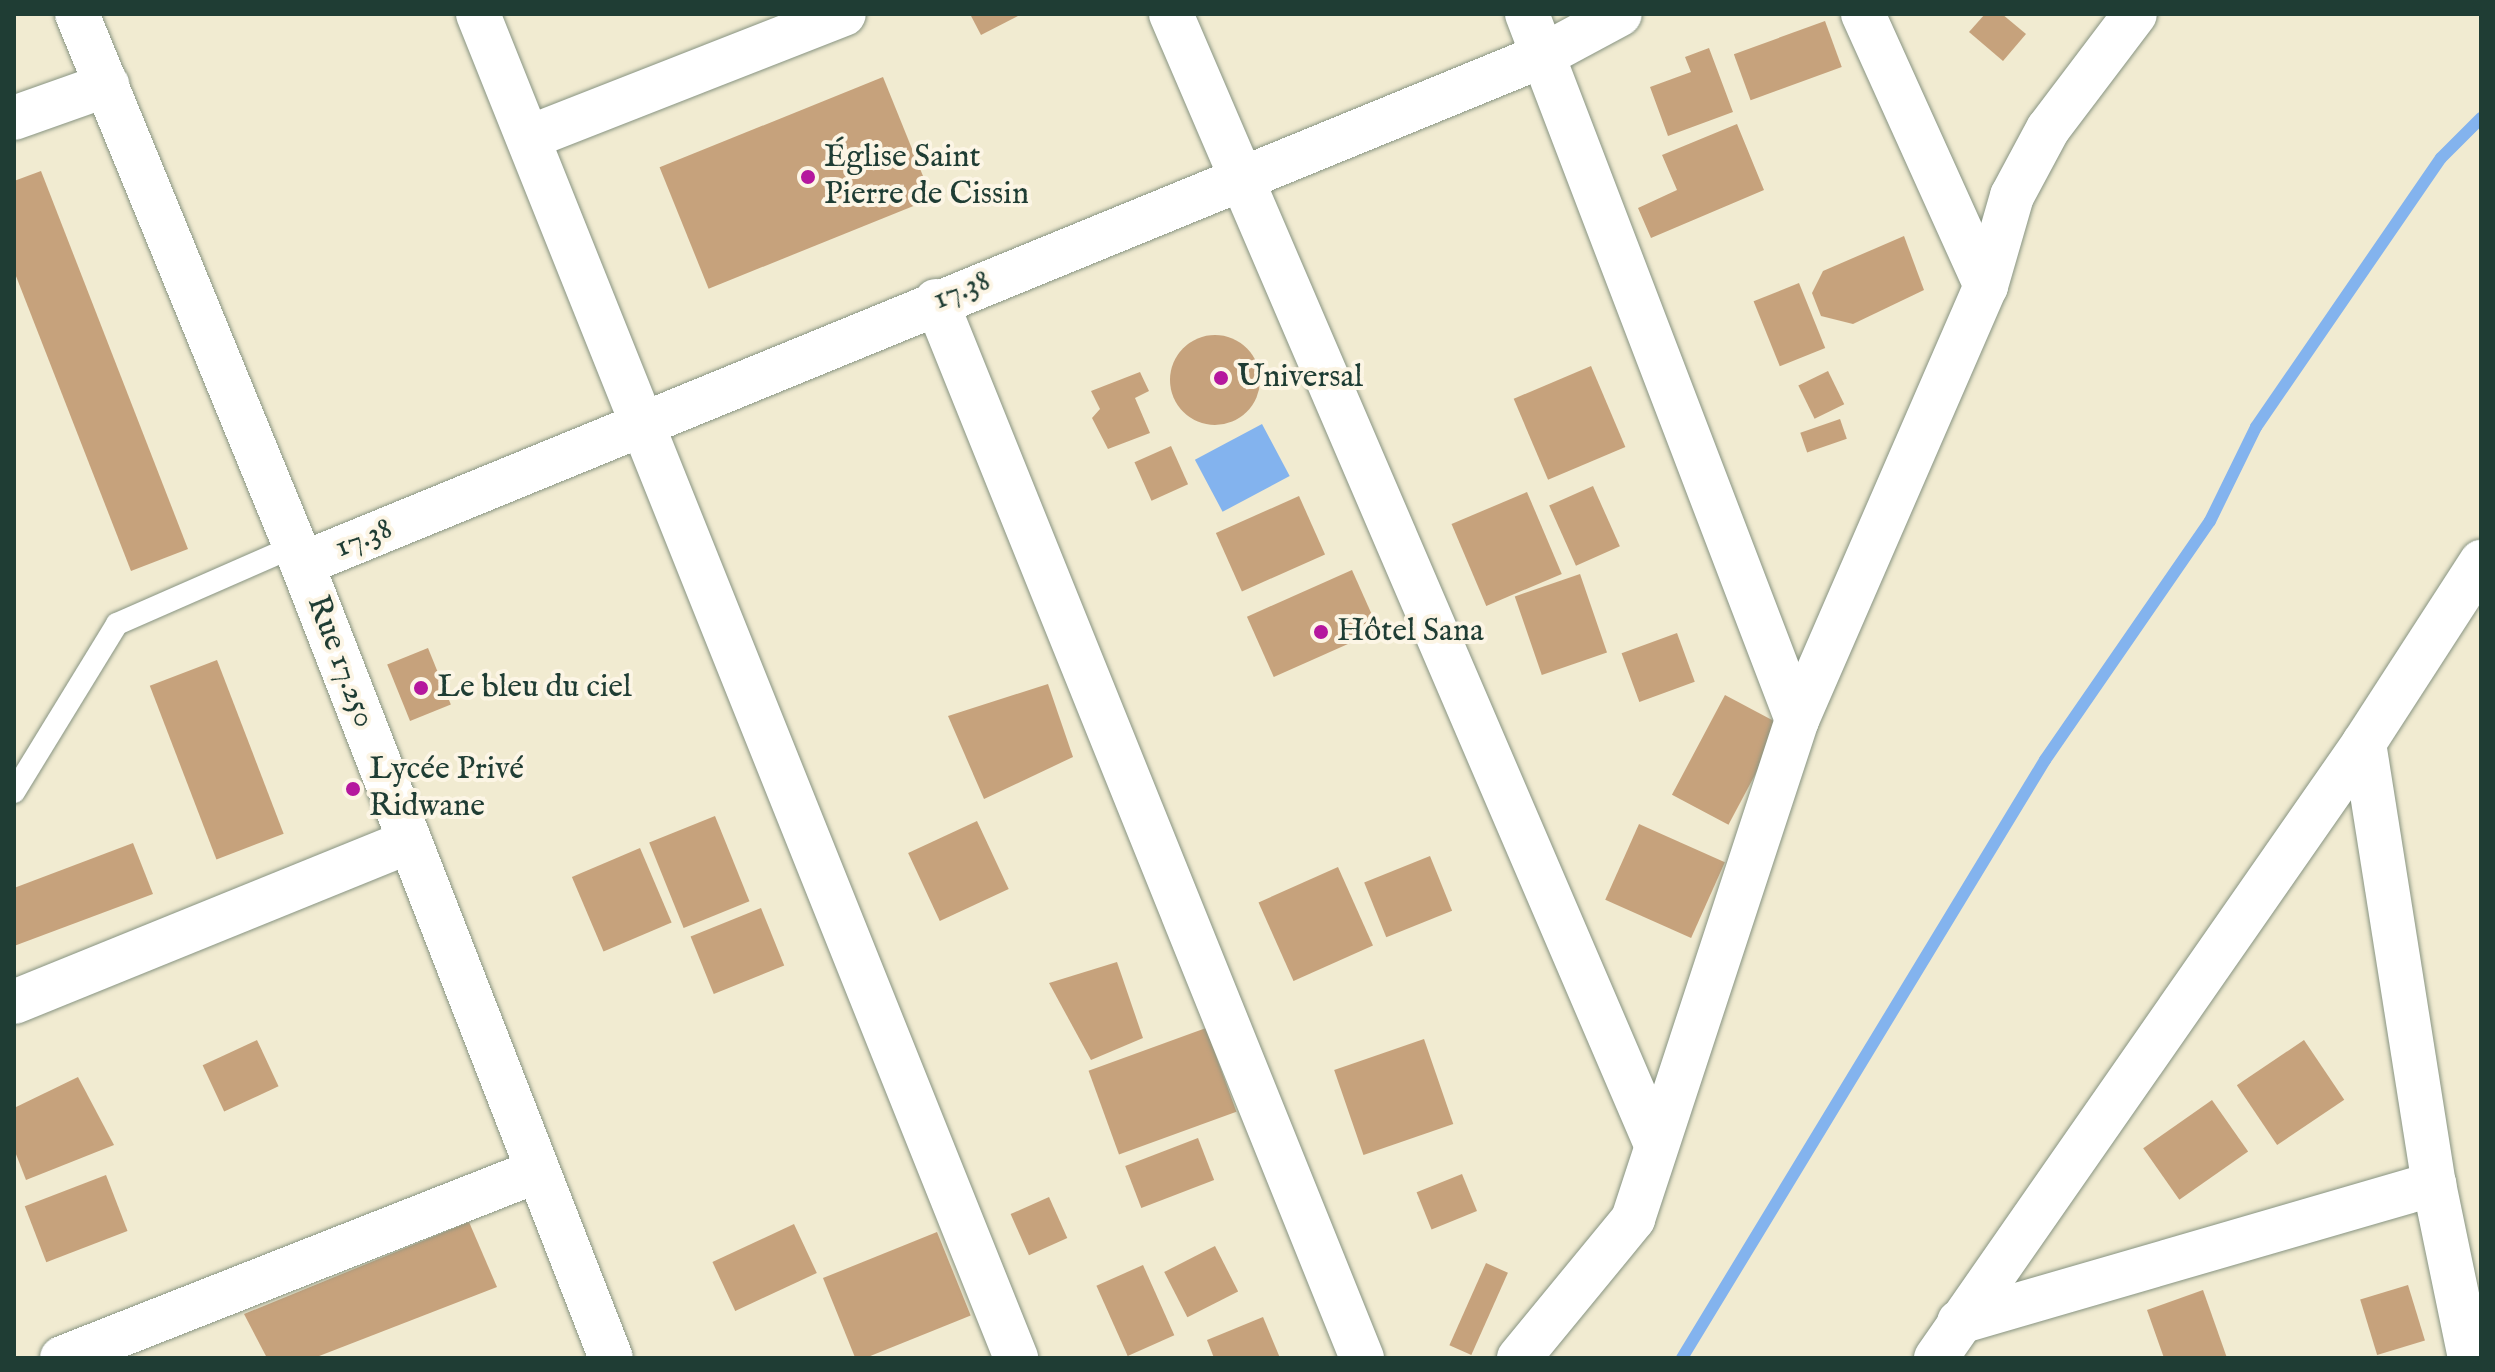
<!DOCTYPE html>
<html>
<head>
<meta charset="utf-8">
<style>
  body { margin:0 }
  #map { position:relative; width:2495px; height:1372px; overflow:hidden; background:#f1ebd1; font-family:"IM FELL English",serif }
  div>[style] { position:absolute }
  .water>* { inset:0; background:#83b3ee; transform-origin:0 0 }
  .stream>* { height:12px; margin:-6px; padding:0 6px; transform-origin:6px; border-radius:6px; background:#83b3ee }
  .building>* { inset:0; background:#c6a27c; transform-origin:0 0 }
  .round { border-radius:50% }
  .roads { filter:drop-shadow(0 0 2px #889482) drop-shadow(0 0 2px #889482) }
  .lane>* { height:22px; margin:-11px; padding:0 11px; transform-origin:11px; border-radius:11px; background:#fff }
  .street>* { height:44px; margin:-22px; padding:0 22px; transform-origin:22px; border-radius:22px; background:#fff }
  .secondary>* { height:44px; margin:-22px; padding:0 22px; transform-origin:22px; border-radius:22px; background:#fff }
  .dots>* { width:22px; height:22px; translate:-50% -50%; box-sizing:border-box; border:4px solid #fcf5e5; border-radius:50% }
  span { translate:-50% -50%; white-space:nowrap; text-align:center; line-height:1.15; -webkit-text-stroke:8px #fcf5e5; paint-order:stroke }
  .poi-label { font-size:32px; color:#1f3d34 }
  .left { translate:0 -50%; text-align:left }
  .street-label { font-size:32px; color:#1f3d34 }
  .frame { position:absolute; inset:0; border:16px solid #1f3d34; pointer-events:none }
</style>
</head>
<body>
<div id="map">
  <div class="water">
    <i style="left:1262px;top:424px;width:59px;height:76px;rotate:62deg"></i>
  </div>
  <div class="stream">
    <i style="left:1682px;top:1358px;width:700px;rotate:-58.74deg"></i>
    <i style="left:2045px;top:760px;width:290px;rotate:-55.4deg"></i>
    <i style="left:2210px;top:521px;width:105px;rotate:-63.9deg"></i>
    <i style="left:2256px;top:427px;width:326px;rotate:-55.5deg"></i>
    <i style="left:2441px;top:158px;width:57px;rotate:-45deg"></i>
  </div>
  <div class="building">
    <i style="clip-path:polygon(970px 14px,1022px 14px,981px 35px)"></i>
    <i style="clip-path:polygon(1985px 14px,2002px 14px,2026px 34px,2003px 61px,1969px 32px)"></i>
    <i style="left:1825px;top:21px;width:49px;height:97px;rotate:70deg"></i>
    <i style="clip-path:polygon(1709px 48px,1733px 112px,1668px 136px,1650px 87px,1691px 72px,1685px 57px)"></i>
    <i style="left:883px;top:77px;width:131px;height:241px;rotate:68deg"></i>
    <i style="clip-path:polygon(1737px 124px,1764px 190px,1651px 238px,1638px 208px,1677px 190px,1662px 155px)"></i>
    <i style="clip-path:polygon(41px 171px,188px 549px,131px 571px,14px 271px,14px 181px)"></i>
    <i style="clip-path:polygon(1904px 236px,1924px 290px,1853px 324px,1821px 316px,1812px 293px,1823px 271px)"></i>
    <i style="left:1799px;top:283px;width:70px;height:49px;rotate:68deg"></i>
    <i class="round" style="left:1170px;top:335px;width:90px;height:90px"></i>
    <i style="left:1591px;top:366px;width:88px;height:84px;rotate:67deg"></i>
    <i style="left:1828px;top:371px;width:37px;height:33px;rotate:64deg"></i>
    <i style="clip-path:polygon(1140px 372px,1149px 391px,1135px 398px,1150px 433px,1108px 449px,1092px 418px,1100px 409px,1091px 391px)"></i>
    <i style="left:1840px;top:419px;width:21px;height:42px;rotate:71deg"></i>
    <i style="left:1171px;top:446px;width:42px;height:40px;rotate:66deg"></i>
    <i style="left:1593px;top:486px;width:66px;height:48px;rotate:66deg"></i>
    <i style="left:1527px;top:492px;width:89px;height:82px;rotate:67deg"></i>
    <i style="left:1299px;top:496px;width:64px;height:91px;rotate:66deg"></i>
    <i style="left:1352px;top:570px;width:66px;height:115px;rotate:66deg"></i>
    <i style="left:1580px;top:574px;width:83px;height:69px;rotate:71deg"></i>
    <i style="left:1677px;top:633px;width:52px;height:59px;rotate:70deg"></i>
    <i style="left:428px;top:648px;width:61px;height:44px;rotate:68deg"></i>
    <i style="left:217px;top:660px;width:186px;height:72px;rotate:69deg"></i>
    <i style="clip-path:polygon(1048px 684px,1073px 757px,984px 799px,948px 716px)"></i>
    <i style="left:1725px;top:695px;width:64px;height:113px;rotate:28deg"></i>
    <i style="left:715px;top:816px;width:92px;height:71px;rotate:68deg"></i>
    <i style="left:977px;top:821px;width:75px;height:76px;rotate:65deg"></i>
    <i style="left:1639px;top:824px;width:94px;height:83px;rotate:24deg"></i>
    <i style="clip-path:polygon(133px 843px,153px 894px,14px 946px,14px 888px)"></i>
    <i style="left:640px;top:848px;width:81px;height:74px;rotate:67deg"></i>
    <i style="left:1430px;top:856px;width:59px;height:71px;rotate:68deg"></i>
    <i style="left:1338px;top:867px;width:86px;height:87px;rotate:66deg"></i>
    <i style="left:761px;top:908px;width:62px;height:76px;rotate:68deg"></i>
    <i style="clip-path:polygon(1117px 962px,1143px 1038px,1091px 1060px,1049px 983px)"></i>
    <i style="left:1206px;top:1028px;width:89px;height:125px;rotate:70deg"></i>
    <i style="left:1424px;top:1039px;width:90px;height:95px;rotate:71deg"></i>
    <i style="left:257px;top:1040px;width:51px;height:60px;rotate:65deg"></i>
    <i style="left:2304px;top:1040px;width:72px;height:81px;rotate:56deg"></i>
    <i style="clip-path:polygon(78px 1077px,114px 1145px,26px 1180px,14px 1149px,14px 1108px)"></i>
    <i style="left:2212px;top:1100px;width:63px;height:84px;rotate:55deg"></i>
    <i style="left:1198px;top:1138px;width:45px;height:78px;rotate:69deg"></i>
    <i style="left:1462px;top:1174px;width:40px;height:49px;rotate:68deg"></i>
    <i style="left:106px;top:1175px;width:60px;height:87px;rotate:69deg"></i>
    <i style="left:1049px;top:1197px;width:45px;height:42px;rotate:66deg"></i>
    <i style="clip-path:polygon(469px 1222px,497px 1287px,314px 1358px,267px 1358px,244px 1314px)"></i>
    <i style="left:794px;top:1224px;width:54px;height:90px;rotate:65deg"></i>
    <i style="left:937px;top:1232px;width:90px;height:123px;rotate:68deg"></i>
    <i style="left:1215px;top:1246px;width:51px;height:57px;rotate:63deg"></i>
    <i style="left:1486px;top:1263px;width:24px;height:90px;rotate:24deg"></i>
    <i style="left:1143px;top:1265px;width:77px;height:51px;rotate:66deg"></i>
    <i style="left:2408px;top:1285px;width:58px;height:50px;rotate:73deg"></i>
    <i style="clip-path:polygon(2203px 1290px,2227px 1358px,2164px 1358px,2147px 1310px)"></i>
    <i style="clip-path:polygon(1263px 1317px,1280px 1358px,1214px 1358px,1207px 1340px)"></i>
  </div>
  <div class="roads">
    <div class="lane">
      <i style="left:14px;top:792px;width:197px;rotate:-58.5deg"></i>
      <i style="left:117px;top:624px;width:194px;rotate:-23.7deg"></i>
    </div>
    <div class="street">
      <i style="left:478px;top:14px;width:1448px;rotate:68.18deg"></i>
      <i style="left:1171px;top:14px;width:1227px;rotate:66.78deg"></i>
      <i style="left:1527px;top:14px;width:756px;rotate:69.07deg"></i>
      <i style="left:1863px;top:14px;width:299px;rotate:65.7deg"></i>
      <i style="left:14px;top:118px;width:99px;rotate:-19.5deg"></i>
      <i style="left:530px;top:137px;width:337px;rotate:-21.4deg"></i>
      <i style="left:936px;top:301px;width:1140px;rotate:68.05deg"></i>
      <i style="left:302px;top:564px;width:1342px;rotate:-22.28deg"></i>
      <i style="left:1544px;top:55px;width:86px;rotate:-28.3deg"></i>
      <i style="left:2364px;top:743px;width:447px;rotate:81deg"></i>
      <i style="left:2434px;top:1184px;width:178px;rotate:78.3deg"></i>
      <i style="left:14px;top:1002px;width:427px;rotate:-22.1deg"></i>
      <i style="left:1959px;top:1322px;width:495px;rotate:-16.2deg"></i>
      <i style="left:62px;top:1358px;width:510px;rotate:-21.49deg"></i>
      <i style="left:1519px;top:1358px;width:180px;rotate:-50.6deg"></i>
      <i style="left:1633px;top:1219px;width:525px;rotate:-71.81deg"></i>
      <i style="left:1797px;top:720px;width:473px;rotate:-66.5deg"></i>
      <i style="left:1986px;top:286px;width:94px;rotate:-73.9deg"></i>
      <i style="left:2012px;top:196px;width:76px;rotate:-61.8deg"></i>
      <i style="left:2048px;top:129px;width:144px;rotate:-52.9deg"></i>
      <i style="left:1936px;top:1358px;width:749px;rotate:-55.16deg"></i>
      <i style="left:2364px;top:743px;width:216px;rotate:-57.1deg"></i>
    </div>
    <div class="secondary">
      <i style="left:77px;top:14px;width:575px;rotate:67.72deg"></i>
      <i style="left:295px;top:546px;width:871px;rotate:68.74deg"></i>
    </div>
  </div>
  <div class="dots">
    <i style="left:808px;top:177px;background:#b5179e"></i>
    <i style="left:1221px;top:378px;background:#b5179e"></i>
    <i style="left:1321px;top:632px;background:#b5179e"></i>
    <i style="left:421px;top:688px;background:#b5179e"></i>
    <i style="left:353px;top:789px;background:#b5179e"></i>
  </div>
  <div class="poi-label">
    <span class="left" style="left:824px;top:177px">Église Saint<br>Pierre de Cissin</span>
    <span class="left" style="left:1237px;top:378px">Universal</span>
    <span class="left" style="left:1337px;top:632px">Hôtel Sana</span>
    <span class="left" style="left:437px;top:688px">Le bleu du ciel</span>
    <span class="left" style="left:369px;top:789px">Lycée Privé<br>Ridwane</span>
  </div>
  <div class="street-label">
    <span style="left:962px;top:291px;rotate:-22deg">17.38</span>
    <span style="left:364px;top:539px;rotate:-22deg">17.38</span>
    <span style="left:340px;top:662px;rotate:69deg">Rue 17.250</span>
  </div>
  <div class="frame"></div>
</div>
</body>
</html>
